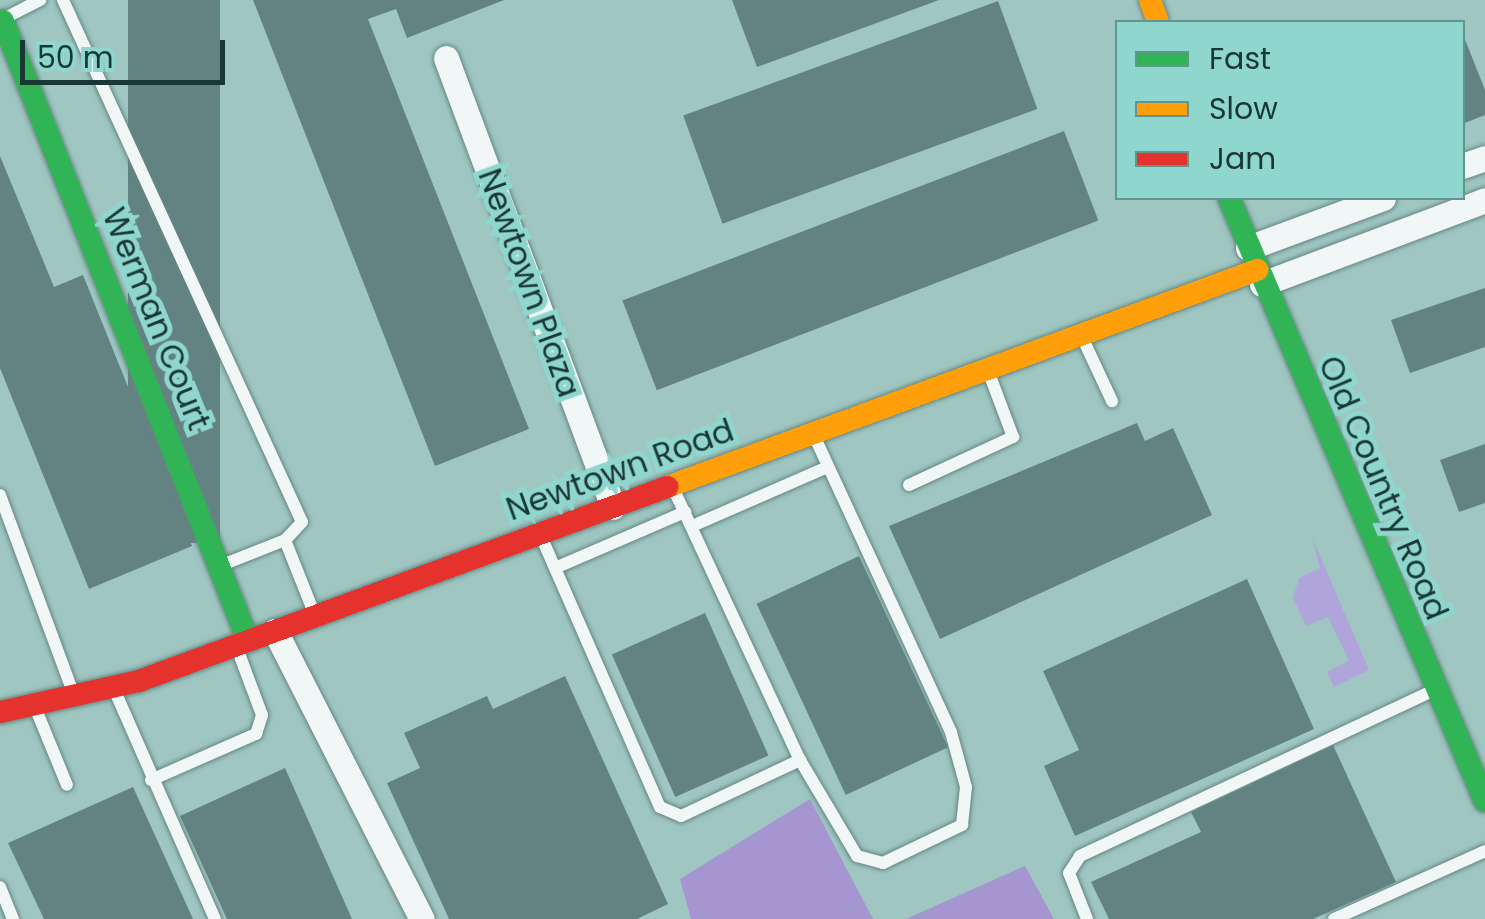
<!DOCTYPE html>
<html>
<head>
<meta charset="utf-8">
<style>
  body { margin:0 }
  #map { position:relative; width:1485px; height:919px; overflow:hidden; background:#9fc6c1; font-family:Poppins,sans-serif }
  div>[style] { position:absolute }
  .green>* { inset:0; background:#b0a5da }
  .forest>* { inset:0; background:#a596d1 }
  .building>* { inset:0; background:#628382; transform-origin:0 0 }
  .roads { filter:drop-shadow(0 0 2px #658682) drop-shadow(0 0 2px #658682) }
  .lane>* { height:12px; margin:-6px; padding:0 6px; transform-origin:6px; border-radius:6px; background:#f1f6f6 }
  .street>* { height:25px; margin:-12.5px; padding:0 12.5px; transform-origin:12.5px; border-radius:12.5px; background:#f1f6f6 }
  .fast>* { height:22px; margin:-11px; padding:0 11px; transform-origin:11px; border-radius:11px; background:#30b455 }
  .slow>* { height:22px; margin:-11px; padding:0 11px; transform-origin:11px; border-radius:11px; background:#ff9f0a }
  .jam>* { height:22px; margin:-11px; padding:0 11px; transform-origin:11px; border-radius:11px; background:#e5322d }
  span { translate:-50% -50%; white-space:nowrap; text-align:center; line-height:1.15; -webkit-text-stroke:10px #8fd6ce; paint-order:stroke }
  .street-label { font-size:32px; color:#193734 }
  .legend { position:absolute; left:1115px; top:20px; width:350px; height:180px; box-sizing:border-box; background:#8fd6ce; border:2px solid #609690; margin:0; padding:12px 18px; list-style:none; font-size:30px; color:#193734 }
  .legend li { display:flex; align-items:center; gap:20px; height:50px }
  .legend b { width:50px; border:2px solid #609690 }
  .scale { position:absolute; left:20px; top:40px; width:205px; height:45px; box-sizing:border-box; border:5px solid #193734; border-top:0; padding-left:12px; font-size:30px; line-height:35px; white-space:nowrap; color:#193734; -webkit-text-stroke:8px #8fd6ce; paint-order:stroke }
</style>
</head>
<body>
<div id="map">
  <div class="green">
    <i style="clip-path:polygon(1312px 537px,1369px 670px,1334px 687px,1327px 672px,1349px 661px,1328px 617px,1306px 626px,1293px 598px,1299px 578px,1320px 568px)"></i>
  </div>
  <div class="forest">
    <i style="clip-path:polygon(810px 799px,873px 919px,691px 919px,680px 879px)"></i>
    <i style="clip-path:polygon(1025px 866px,1054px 919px,906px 919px)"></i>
  </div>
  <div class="building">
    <i style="left:128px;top:0;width:92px;height:543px"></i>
    <i style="clip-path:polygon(253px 0,504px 0,407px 38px,396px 9px,368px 19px,529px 429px,435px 466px)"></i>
    <i style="clip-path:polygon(732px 0,939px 0,757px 67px)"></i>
    <i style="left:998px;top:1px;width:115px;height:335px;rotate:70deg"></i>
    <i style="clip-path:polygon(1462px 32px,1485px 90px,1485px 115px,1462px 124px)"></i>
    <i style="left:1064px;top:131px;width:96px;height:473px;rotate:69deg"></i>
    <i style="clip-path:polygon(0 156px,54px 287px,83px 275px,192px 546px,89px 589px,0 368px)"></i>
    <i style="clip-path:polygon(1485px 288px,1485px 347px,1410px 373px,1391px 320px)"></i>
    <i style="clip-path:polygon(1137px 423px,1145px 441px,1173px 428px,1212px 515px,940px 639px,889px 526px)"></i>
    <i style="clip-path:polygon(1485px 444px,1485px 503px,1459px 512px,1440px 460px)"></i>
    <i style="left:859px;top:556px;width:211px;height:113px;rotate:65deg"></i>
    <i style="clip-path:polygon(1247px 579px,1314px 729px,1075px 836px,1044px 766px,1079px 750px,1043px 671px)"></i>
    <i style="left:705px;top:613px;width:156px;height:102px;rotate:66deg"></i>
    <i style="clip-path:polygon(565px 676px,668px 904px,637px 919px,449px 919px,387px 783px,420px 768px,404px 733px,487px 696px,493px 709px)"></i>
    <i style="clip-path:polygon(1333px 745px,1396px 882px,1313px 919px,1109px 919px,1091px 882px,1201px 832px,1191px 812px)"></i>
    <i style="clip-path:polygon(285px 768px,352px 919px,227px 919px,180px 816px)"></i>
    <i style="clip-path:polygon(133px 787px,193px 919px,44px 919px,8px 843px)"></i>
  </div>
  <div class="roads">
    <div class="lane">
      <i style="left:63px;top:0;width:574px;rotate:65.4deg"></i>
      <i style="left:302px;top:522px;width:25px;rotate:133deg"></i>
      <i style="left:285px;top:540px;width:79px;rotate:68.3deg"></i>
      <i style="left:3px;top:19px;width:42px;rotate:-27.2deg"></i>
      <i style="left:1082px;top:337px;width:71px;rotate:64.9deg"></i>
      <i style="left:909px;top:485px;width:115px;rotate:-24.8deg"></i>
      <i style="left:1013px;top:437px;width:68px;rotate:-110.6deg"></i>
      <i style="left:673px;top:488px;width:300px;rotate:65deg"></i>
      <i style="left:800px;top:760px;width:112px;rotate:59.3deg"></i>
      <i style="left:857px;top:856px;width:27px;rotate:15deg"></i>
      <i style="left:883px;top:863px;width:88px;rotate:-25.7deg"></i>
      <i style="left:962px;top:825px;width:38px;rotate:-84deg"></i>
      <i style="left:966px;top:787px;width:57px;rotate:-105.3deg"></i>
      <i style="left:951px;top:732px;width:328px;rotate:-114.8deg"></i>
      <i style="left:0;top:495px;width:213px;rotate:69.7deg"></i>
      <i style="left:692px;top:526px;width:148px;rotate:-23.5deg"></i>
      <i style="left:540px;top:534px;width:298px;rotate:66.3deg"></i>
      <i style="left:660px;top:807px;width:23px;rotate:23deg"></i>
      <i style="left:681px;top:816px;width:132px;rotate:-25.2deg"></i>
      <i style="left:222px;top:565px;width:68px;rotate:-21.6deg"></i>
      <i style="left:555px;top:568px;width:142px;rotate:-23.3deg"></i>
      <i style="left:114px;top:689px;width:251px;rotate:66.3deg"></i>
      <i style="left:35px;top:707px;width:84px;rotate:67.7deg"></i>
      <i style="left:151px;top:780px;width:115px;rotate:-23.7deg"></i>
      <i style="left:256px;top:734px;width:20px;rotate:-72deg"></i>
      <i style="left:262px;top:715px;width:72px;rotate:-110.5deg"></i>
      <i style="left:0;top:887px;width:35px;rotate:68deg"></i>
      <i style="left:1087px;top:919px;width:49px;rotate:-111.4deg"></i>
      <i style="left:1069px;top:873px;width:20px;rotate:-57deg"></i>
      <i style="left:1080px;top:856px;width:390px;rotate:-25.1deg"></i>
      <i style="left:1334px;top:919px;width:166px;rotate:-24.2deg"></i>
    </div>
    <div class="street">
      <i style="left:446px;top:58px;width:479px;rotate:69.6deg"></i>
      <i style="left:1462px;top:166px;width:24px;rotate:-19deg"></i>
      <i style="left:1248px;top:248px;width:144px;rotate:-20.3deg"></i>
      <i style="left:1262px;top:284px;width:238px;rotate:-20.6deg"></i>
      <i style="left:275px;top:631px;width:323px;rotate:63deg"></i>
    </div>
    <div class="fast">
      <i style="left:3px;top:21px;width:666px;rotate:68.41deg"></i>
      <i style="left:1229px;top:198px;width:655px;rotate:67deg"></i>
    </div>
    <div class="slow">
      <i style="left:1150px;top:0;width:23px;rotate:70deg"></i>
      <i style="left:667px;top:487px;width:629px;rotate:-20.19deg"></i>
    </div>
    <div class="jam">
      <i style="left:0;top:712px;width:142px;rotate:-12.6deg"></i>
      <i style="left:139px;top:681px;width:563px;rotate:-20.17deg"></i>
    </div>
  </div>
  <div class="street-label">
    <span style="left:529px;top:283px;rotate:70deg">Newtown Plaza</span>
    <span style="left:156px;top:319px;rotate:68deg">Werman Court</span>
    <span style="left:620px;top:470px;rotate:-20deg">Newtown Road</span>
    <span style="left:1383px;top:488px;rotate:67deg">Old Country Road</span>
  </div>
  <ul class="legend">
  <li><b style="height:12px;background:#30b455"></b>Fast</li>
  <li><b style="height:12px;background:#ff9f0a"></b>Slow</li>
  <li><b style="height:12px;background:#e5322d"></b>Jam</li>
  </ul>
  <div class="scale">50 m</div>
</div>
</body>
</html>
